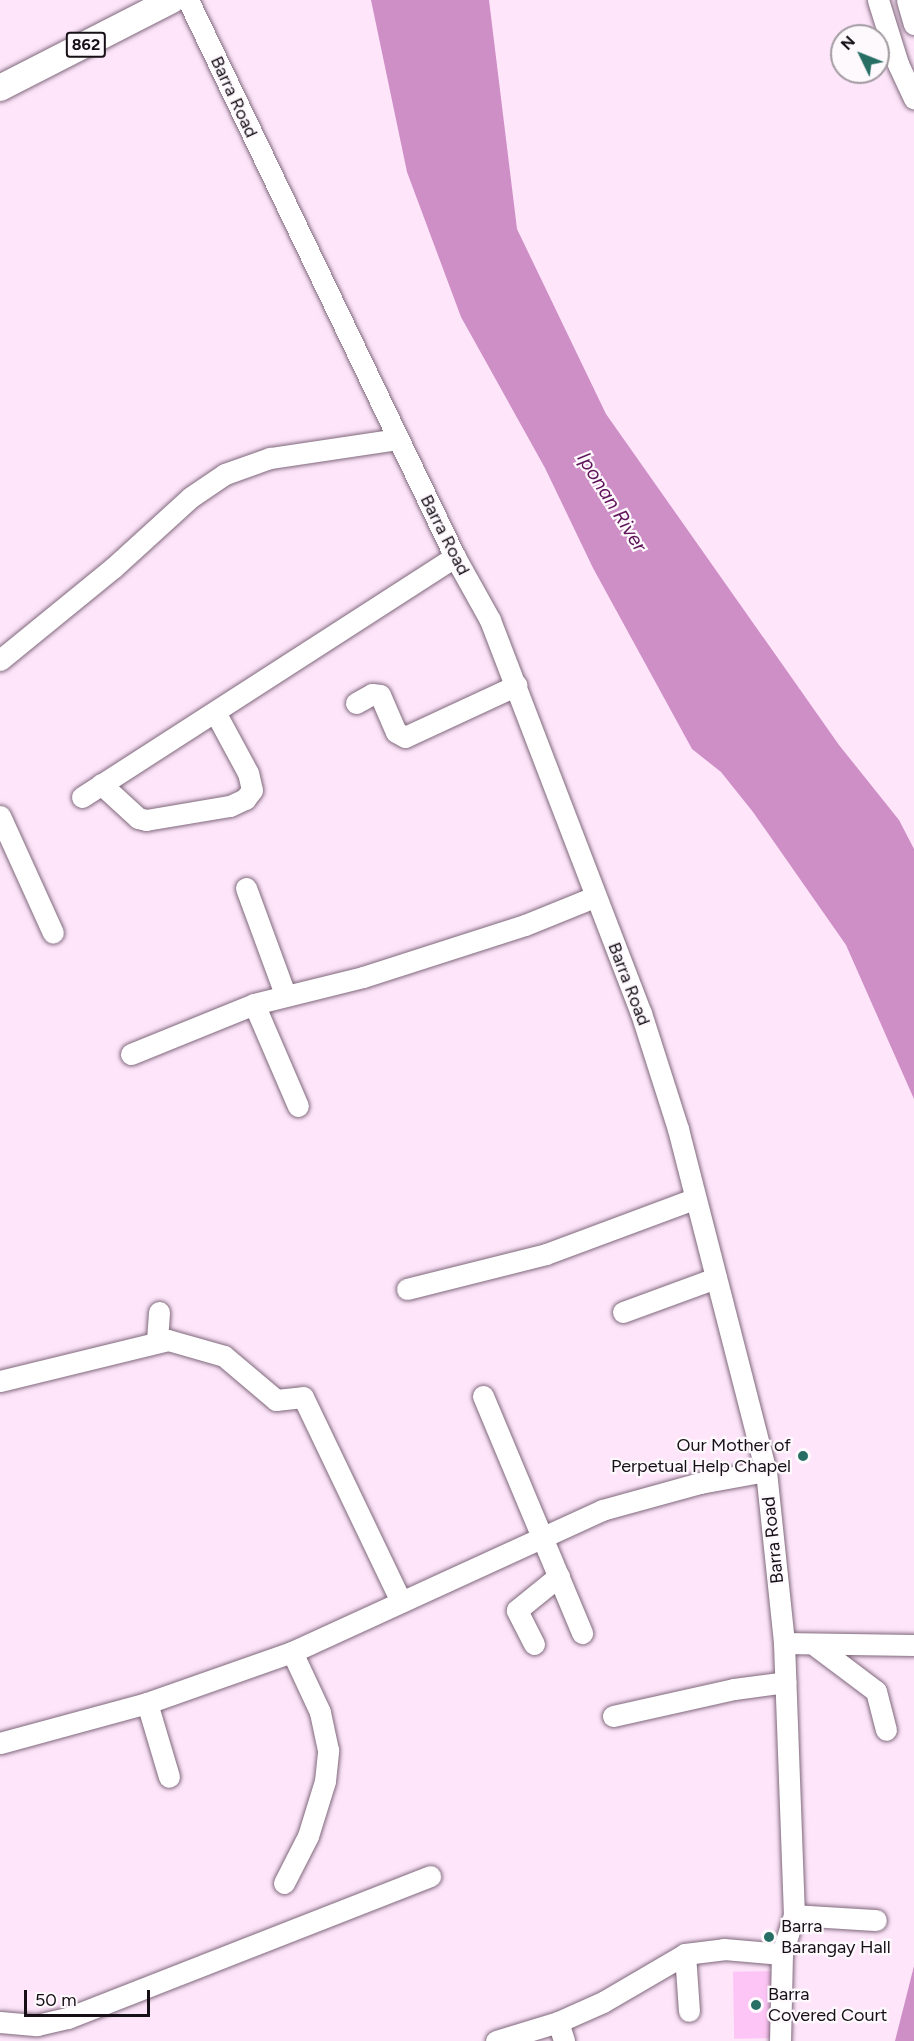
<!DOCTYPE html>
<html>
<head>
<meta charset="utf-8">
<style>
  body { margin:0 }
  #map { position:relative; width:914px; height:2041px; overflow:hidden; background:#fee5fa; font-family:Figtree,sans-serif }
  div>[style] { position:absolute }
  .green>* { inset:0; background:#fdc5f5; transform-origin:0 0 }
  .water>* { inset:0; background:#ce8ec6 }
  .roads { filter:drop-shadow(0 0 2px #7f687b) drop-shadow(0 0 2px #7f687b) }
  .minor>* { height:21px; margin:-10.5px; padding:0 10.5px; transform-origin:10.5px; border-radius:10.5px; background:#fff }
  .major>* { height:26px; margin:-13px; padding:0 13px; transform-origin:13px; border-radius:13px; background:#fff }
  .dots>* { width:16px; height:16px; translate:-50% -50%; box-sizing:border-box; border:3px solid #fef9fd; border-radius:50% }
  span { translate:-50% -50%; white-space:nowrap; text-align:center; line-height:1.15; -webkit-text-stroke:4.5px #fef9fd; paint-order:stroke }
  .shield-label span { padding:2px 4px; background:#fef9fd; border:2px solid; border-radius:4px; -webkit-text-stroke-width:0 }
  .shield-label { font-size:16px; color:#170f16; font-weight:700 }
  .street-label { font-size:18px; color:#170f16 }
  .poi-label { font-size:18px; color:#170f16 }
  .right { translate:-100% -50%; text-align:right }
  .left { translate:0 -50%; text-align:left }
  .water-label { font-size:20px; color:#5f1359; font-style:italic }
  .north { position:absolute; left:830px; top:24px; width:60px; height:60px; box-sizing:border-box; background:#fef9fd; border:2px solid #a29ba1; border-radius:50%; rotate:313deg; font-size:16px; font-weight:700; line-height:24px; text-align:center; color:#170f16 }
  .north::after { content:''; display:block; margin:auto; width:21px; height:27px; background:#276f65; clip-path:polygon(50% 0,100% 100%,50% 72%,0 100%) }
  .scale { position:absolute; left:24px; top:1990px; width:126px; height:27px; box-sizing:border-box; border:3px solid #170f16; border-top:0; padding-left:8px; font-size:18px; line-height:21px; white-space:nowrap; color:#170f16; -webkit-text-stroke:4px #fef9fd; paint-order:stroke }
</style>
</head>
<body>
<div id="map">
  <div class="green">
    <i style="left:777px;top:1971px;width:67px;height:44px;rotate:89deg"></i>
  </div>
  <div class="water">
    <i style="clip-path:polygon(371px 0,489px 0,517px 229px,606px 414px,839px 745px,899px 820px,914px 849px,914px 1099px,846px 945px,753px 812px,721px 772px,692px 749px,593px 568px,545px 468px,461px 317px,407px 172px)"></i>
    <i style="clip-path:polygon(914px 1966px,914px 2041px,895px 2041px)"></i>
  </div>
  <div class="roads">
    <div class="minor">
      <i style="left:188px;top:0;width:618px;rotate:64.39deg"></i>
      <i style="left:455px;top:557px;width:72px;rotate:60.9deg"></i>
      <i style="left:490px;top:620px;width:421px;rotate:69deg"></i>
      <i style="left:641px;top:1013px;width:122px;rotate:72.3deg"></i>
      <i style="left:678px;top:1129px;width:353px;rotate:75.6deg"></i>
      <i style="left:766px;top:1471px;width:173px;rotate:84deg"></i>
      <i style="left:784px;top:1643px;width:272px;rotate:87.9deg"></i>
      <i style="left:794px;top:1915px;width:41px;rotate:107.1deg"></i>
      <i style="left:782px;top:1954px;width:87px;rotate:91.3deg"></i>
      <i style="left:878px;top:0;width:67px;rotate:72.6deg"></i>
      <i style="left:898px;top:64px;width:38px;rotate:65deg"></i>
      <i style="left:907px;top:0;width:25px;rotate:74deg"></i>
      <i style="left:0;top:660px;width:146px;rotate:-39.2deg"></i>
      <i style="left:113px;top:568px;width:105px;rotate:-42.3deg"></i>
      <i style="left:191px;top:497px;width:41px;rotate:-34.1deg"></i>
      <i style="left:225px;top:474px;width:48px;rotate:-19.6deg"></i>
      <i style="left:270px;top:458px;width:128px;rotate:-8.5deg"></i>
      <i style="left:356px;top:703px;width:18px;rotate:-29deg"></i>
      <i style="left:372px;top:694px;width:8px;rotate:7deg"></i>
      <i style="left:380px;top:695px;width:40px;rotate:66.6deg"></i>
      <i style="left:396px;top:732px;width:10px;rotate:29deg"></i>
      <i style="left:405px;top:737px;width:123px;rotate:-24.9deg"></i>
      <i style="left:101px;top:784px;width:50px;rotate:42.6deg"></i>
      <i style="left:138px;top:818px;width:8px;rotate:14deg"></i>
      <i style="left:146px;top:820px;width:85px;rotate:-9.5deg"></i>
      <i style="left:230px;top:806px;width:17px;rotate:-25deg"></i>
      <i style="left:245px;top:799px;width:11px;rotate:-52deg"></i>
      <i style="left:252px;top:790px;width:17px;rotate:-103deg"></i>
      <i style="left:248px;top:773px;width:69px;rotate:-118.4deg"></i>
      <i style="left:82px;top:797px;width:444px;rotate:-32.8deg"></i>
      <i style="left:0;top:816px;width:128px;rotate:65.6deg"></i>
      <i style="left:246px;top:888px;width:113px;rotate:69.8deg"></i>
      <i style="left:254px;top:1004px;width:111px;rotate:66.7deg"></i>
      <i style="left:131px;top:1054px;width:133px;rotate:-22.1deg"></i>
      <i style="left:254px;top:1004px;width:112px;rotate:-13.9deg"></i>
      <i style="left:363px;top:977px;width:170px;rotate:-17.8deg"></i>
      <i style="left:525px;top:925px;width:74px;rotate:-22.1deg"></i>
      <i style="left:407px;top:1289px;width:143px;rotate:-14.1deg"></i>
      <i style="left:546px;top:1254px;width:158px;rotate:-20.4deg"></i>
      <i style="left:623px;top:1312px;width:99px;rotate:-20.1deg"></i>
      <i style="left:157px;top:1341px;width:29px;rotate:-86deg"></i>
      <i style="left:0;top:1381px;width:173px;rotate:-13.7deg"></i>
      <i style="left:168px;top:1340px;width:58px;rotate:15.9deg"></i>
      <i style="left:224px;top:1356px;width:68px;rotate:40.2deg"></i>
      <i style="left:276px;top:1400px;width:27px;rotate:-6deg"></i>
      <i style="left:303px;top:1397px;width:227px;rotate:64.4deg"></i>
      <i style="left:483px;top:1396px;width:257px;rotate:67.3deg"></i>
      <i style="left:784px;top:1643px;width:130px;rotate:0.9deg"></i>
      <i style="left:534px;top:1644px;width:38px;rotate:-117deg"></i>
      <i style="left:517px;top:1610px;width:54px;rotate:-39deg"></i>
      <i style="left:816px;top:1646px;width:75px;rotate:36.9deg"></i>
      <i style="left:876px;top:1691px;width:40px;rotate:75.6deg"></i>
      <i style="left:147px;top:1703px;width:77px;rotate:73.4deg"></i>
      <i style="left:613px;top:1716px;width:124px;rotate:-12.6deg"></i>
      <i style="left:734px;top:1689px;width:52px;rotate:-7.7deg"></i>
      <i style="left:0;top:1743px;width:152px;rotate:-15.2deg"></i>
      <i style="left:147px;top:1703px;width:154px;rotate:-19.4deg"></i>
      <i style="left:292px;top:1652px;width:341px;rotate:-24.6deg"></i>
      <i style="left:602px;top:1510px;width:102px;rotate:-15.4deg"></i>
      <i style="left:700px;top:1483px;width:67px;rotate:-10.3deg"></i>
      <i style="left:284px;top:1883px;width:53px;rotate:-62.9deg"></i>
      <i style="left:308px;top:1836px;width:58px;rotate:-72.8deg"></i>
      <i style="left:325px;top:1781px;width:31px;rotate:-84deg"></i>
      <i style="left:328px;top:1750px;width:39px;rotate:-102deg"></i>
      <i style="left:320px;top:1712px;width:66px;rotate:-115deg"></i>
      <i style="left:794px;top:1915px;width:82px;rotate:3.5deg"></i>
      <i style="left:685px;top:1954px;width:57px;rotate:86deg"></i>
      <i style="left:0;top:2022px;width:37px;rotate:5deg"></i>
      <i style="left:37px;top:2025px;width:32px;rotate:-13deg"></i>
      <i style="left:68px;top:2018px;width:389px;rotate:-21.4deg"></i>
      <i style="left:558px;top:2022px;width:20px;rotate:72deg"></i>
      <i style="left:496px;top:2041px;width:65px;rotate:-17deg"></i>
      <i style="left:558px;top:2022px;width:49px;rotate:-24deg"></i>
      <i style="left:603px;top:2002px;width:95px;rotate:-30.3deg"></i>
      <i style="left:685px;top:1954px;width:39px;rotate:-7deg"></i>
      <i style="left:724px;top:1949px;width:58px;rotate:4.9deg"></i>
    </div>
    <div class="major">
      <i style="left:0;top:88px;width:193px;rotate:-27.1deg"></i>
    </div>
  </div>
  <div class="dots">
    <i style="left:803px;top:1456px;background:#276f65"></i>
    <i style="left:769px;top:1937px;background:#276f65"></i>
    <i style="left:756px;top:2005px;background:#276f65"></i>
  </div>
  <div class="shield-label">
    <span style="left:86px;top:45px">862</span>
  </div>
  <div class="street-label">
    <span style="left:234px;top:97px;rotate:65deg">Barra Road</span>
    <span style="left:445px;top:535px;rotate:63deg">Barra Road</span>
    <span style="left:629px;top:984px;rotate:69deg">Barra Road</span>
    <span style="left:773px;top:1540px;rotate:-96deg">Barra Road</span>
  </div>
  <div class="poi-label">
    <span class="right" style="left:791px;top:1456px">Our Mother of<br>Perpetual Help Chapel</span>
    <span class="left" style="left:781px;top:1937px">Barra<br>Barangay Hall</span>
    <span class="left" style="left:768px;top:2005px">Barra<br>Covered Court</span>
  </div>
  <div class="water-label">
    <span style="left:612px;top:502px;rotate:58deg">Iponan River</span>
  </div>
  <div class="north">N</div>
  <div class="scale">50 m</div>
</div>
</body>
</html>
